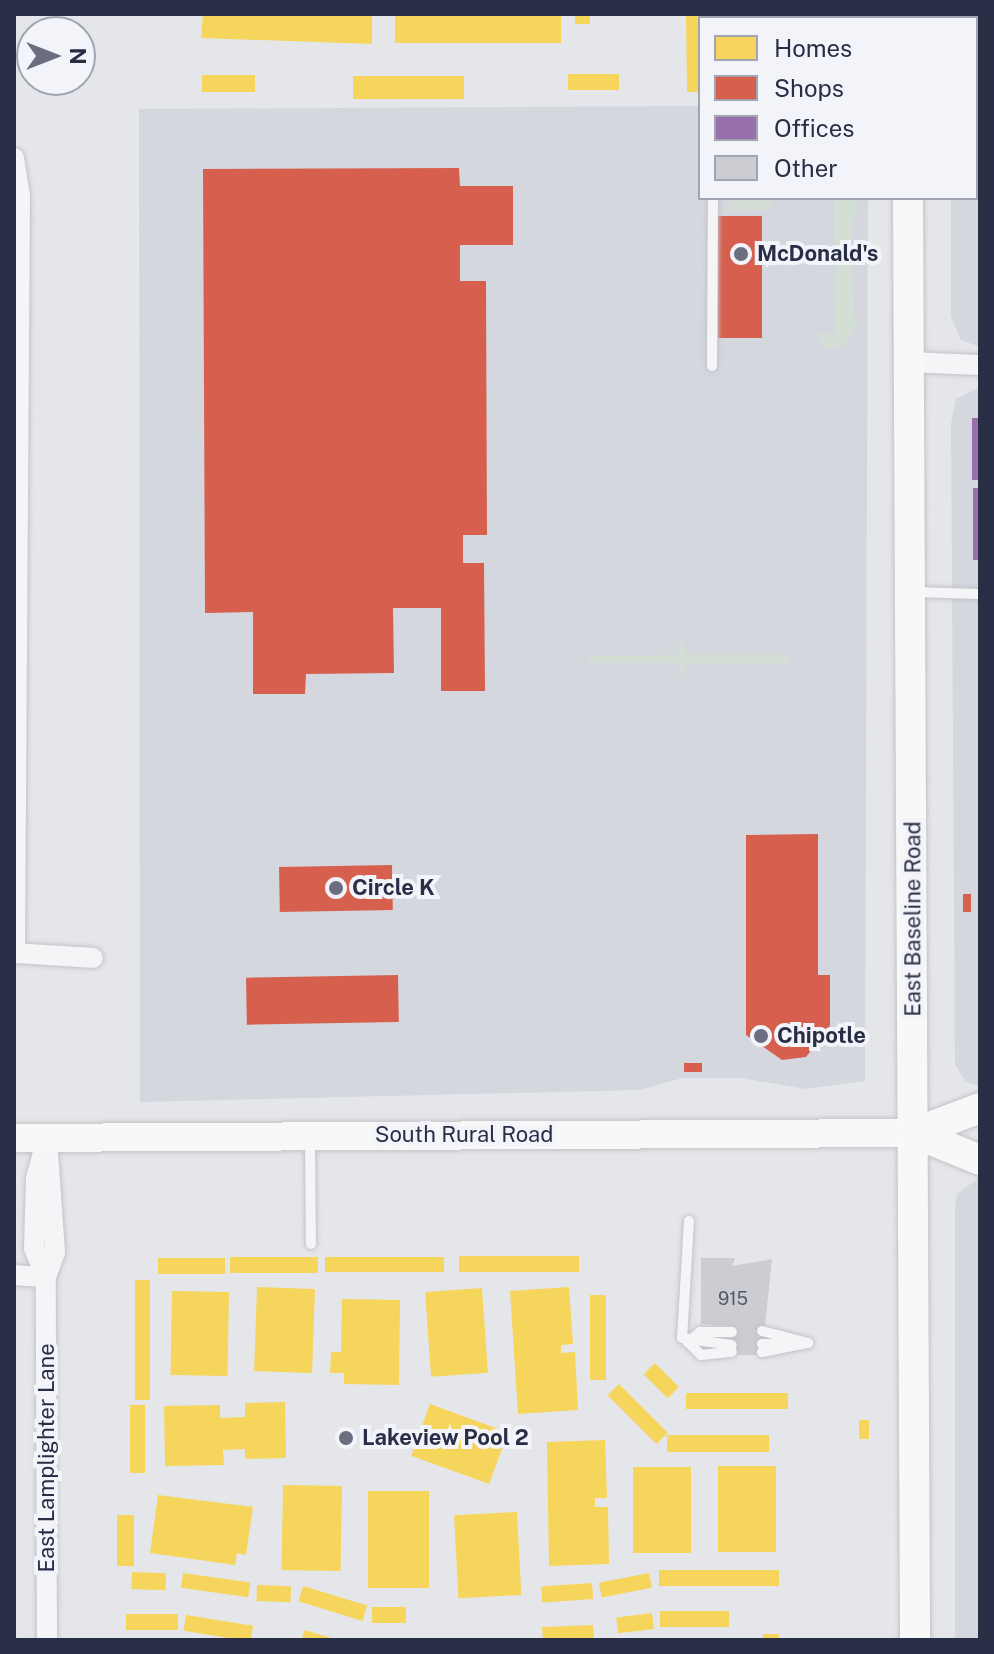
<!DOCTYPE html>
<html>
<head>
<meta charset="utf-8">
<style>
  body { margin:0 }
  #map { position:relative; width:994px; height:1654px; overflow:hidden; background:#e5e6ea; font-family:"Public Sans",sans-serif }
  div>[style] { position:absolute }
  .built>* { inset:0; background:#d5d7df }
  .green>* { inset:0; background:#d3ded5 }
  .homes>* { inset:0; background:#f6d55c; transform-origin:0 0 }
  .shops>* { inset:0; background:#d6604d; transform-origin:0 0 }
  .offices>* { inset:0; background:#9970ab; transform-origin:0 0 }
  .building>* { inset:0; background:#cccdd2 }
  .roads { filter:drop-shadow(0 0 2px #c2c3c8) drop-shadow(0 0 2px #c2c3c8) }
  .lane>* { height:10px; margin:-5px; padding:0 5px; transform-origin:5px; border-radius:5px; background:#f4f5f7 }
  .street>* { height:20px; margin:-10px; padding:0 10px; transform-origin:10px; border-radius:10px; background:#f4f5f7 }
  .secondary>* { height:28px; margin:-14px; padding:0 14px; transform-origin:14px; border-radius:14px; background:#f8f8f8 }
  .primary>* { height:30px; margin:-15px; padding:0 15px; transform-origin:15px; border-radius:15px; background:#f8f8f8 }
  .dots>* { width:22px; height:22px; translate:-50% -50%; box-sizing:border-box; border:4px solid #f3f4f9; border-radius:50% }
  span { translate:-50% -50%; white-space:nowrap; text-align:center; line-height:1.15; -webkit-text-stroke:8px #f3f4f9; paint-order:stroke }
  .number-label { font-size:18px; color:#53586a }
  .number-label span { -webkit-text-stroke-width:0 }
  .poi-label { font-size:22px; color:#282e46; font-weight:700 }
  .left { translate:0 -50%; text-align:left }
  .street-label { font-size:22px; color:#282e46 }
  .frame { position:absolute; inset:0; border:16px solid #282e46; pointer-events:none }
  .legend { position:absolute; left:698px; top:16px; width:280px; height:184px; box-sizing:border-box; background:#f3f4f9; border:2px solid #a2a5b1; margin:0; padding:10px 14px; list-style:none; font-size:24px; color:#282e46 }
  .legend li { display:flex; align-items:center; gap:16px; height:40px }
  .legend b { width:40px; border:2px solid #a2a5b1 }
  .north { position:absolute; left:16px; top:16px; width:80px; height:80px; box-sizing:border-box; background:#f3f4f9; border:2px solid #a2a5b1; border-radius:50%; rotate:90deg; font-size:22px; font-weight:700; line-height:32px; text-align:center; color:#282e46 }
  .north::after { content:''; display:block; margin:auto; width:28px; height:36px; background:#6a6e7f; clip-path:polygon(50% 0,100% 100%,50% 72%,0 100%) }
</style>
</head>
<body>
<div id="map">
  <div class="built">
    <i style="clip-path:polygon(950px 14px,980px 14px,980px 347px,961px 340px,951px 317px,951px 198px,976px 198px,976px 18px)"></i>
    <i style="clip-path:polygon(700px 106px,700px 198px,868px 198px,865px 1081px,806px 1089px,741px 1078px,683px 1078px,639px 1090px,140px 1102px,139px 109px)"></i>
    <i style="clip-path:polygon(980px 387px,980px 1087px,965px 1081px,955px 1064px,951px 423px,956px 399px)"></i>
    <i style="clip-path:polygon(980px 1177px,980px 1640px,955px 1640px,955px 1209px,957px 1194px)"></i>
  </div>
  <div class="green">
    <i style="clip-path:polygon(736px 198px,770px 198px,769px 210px,721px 211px)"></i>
    <i style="clip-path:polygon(834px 198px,858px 198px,851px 239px,855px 329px,842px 348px,825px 348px,817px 334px,835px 334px)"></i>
    <i style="clip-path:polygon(788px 639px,788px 679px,786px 663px,688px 664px,682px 679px,679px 663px,589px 663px,589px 656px,679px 655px,681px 640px,688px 655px,787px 655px)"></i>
  </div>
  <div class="homes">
    <i style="clip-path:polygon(203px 14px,372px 14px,372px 44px,201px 38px)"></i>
    <i style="left:395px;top:14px;width:166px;height:29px"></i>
    <i style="left:575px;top:14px;width:15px;height:10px"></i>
    <i style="clip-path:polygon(686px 14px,730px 14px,700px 18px,700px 92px,687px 92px)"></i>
    <i style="left:568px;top:74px;width:51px;height:16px"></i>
    <i style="left:202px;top:75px;width:53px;height:17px"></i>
    <i style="left:464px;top:76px;width:23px;height:111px;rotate:90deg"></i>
    <i style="left:459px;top:1256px;width:120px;height:16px"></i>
    <i style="left:318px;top:1257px;width:16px;height:88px;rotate:90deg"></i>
    <i style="left:444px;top:1257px;width:15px;height:119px;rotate:90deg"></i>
    <i style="left:158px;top:1258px;width:67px;height:16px"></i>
    <i style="left:135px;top:1280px;width:15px;height:120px"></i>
    <i style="clip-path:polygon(569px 1287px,573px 1344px,561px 1345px,561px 1353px,575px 1352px,578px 1410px,518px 1414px,510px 1291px)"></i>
    <i style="left:482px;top:1288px;width:85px;height:57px;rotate:86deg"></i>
    <i style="left:315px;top:1289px;width:84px;height:58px;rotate:92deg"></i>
    <i style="left:172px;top:1291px;width:57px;height:84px;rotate:1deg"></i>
    <i style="left:590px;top:1295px;width:16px;height:85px"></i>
    <i style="clip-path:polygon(342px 1299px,400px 1300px,399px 1385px,344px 1384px,344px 1373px,330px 1373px,331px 1352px,341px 1352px)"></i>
    <i style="left:655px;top:1363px;width:34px;height:16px;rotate:45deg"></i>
    <i style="left:619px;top:1384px;width:69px;height:16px;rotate:45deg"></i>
    <i style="left:788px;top:1393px;width:16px;height:102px;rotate:90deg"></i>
    <i style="clip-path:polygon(285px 1402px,286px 1458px,245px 1459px,245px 1449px,223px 1450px,224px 1465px,165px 1466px,164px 1406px,220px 1405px,220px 1418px,245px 1417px,245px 1403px)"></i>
    <i style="left:430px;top:1404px;width:83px;height:55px;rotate:20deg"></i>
    <i style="left:130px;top:1405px;width:15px;height:68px"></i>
    <i style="left:859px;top:1420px;width:10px;height:19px"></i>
    <i style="left:667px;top:1435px;width:102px;height:17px"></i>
    <i style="clip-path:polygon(605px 1440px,607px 1498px,595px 1498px,595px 1507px,608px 1507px,609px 1564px,549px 1566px,547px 1442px)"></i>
    <i style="left:718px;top:1466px;width:58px;height:86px"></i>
    <i style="left:633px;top:1467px;width:58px;height:86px"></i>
    <i style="left:283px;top:1485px;width:59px;height:85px;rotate:1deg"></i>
    <i style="left:368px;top:1491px;width:61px;height:97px"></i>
    <i style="clip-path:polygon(158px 1495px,253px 1507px,246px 1555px,237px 1553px,235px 1565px,150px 1553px)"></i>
    <i style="left:517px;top:1512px;width:83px;height:63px;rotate:87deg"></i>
    <i style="left:117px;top:1515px;width:17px;height:51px"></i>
    <i style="left:659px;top:1570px;width:120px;height:16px"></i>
    <i style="left:132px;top:1572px;width:34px;height:17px;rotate:2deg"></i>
    <i style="left:183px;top:1573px;width:68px;height:15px;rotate:8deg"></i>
    <i style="left:649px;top:1573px;width:15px;height:51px;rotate:79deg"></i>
    <i style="left:592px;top:1583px;width:16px;height:51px;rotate:86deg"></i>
    <i style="left:257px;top:1585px;width:34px;height:16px;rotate:2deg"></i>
    <i style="left:303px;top:1586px;width:67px;height:16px;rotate:17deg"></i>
    <i style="left:372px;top:1607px;width:34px;height:16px"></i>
    <i style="left:729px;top:1611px;width:16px;height:69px;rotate:90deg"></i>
    <i style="left:652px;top:1613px;width:16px;height:36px;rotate:83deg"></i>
    <i style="left:126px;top:1614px;width:52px;height:16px"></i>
    <i style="left:186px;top:1615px;width:68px;height:16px;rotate:9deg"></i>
    <i style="clip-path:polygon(593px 1625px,594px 1640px,543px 1640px,542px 1627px)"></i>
    <i style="clip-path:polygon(305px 1630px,335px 1639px,335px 1640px,301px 1640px)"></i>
    <i style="left:763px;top:1634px;width:16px;height:6px"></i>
  </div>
  <div class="shops">
    <i style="clip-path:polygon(459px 168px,460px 186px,513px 186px,513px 245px,460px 245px,460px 281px,486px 281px,487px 535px,463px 535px,463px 563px,484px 563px,485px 691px,441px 691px,441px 608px,393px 608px,394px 673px,306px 674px,305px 694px,253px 694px,253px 612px,205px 613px,203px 169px)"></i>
    <i style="left:762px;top:216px;width:122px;height:44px;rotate:90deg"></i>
    <i style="clip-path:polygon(818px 834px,818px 975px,830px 975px,830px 1026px,806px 1057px,782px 1060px,746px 1035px,746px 835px)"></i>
    <i style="left:392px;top:865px;width:45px;height:113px;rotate:89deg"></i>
    <i style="left:963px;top:894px;width:8px;height:18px"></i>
    <i style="left:398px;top:975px;width:47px;height:152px;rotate:89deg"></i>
    <i style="left:684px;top:1063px;width:18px;height:9px"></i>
  </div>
  <div class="offices">
    <i style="left:980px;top:418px;width:62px;height:8px;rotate:90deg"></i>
    <i style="left:973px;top:488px;width:7px;height:72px"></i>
  </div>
  <div class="building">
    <i style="clip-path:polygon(701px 1258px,735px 1258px,732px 1266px,772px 1259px,762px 1355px,732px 1355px,732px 1326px,701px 1324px)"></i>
  </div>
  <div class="roads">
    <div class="lane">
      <i style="left:712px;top:366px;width:168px;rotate:-89.7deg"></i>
      <i style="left:913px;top:592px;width:67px;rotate:1.7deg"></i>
      <i style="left:310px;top:1138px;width:106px;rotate:89.5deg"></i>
      <i style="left:689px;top:1221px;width:117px;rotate:93.4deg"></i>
      <i style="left:682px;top:1338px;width:50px;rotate:8deg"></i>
      <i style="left:762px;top:1331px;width:48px;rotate:14.6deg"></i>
      <i style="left:732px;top:1332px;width:32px;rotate:180deg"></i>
      <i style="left:700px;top:1332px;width:16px;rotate:140deg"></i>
      <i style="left:688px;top:1342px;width:18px;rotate:45deg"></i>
      <i style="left:701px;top:1355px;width:31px;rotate:-6deg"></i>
      <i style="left:762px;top:1344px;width:28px"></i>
      <i style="left:762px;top:1352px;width:46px;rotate:-11.3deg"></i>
    </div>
    <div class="street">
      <i style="left:14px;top:158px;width:39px;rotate:81deg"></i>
      <i style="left:20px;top:197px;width:756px;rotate:90.38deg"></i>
      <i style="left:908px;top:362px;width:72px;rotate:2.4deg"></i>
      <i style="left:14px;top:953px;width:79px;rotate:3.6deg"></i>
      <i style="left:45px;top:1145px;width:34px;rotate:105deg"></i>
      <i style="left:36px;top:1178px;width:70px;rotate:91.6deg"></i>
      <i style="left:34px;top:1248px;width:31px;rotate:68deg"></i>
      <i style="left:14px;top:1275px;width:32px;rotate:4deg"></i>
      <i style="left:47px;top:1640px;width:363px;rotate:-90.2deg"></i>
      <i style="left:46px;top:1277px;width:27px;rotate:-70deg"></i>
      <i style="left:55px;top:1252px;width:115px;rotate:-94deg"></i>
    </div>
    <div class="secondary">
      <i style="left:14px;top:1138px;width:900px;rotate:-0.32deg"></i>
    </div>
    <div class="primary">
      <i style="left:907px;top:14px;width:4px;rotate:90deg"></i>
      <i style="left:908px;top:198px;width:1442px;rotate:89.72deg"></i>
      <i style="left:914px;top:1133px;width:71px;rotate:22.2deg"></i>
      <i style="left:914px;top:1133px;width:71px;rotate:-20.7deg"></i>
    </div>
  </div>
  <div class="dots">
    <i style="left:741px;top:254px;background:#6a6e7f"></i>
    <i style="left:336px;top:888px;background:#6a6e7f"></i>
    <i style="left:761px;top:1036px;background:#6a6e7f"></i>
    <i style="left:346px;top:1438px;background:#6a6e7f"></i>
  </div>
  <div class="number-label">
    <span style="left:733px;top:1299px">915</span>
  </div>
  <div class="poi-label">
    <span class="left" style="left:757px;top:254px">McDonald's</span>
    <span class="left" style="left:352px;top:888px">Circle K</span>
    <span class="left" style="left:777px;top:1036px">Chipotle</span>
    <span class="left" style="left:362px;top:1438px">Lakeview Pool 2</span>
  </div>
  <div class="street-label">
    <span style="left:913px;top:919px;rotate:-90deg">East Baseline Road</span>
    <span style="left:464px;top:1135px">South Rural Road</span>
    <span style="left:47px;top:1458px;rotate:-90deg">East Lamplighter Lane</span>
  </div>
  <div class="frame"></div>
  <ul class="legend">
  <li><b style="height:22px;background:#f6d55c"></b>Homes</li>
  <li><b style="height:22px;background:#d6604d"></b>Shops</li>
  <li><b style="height:22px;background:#9970ab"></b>Offices</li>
  <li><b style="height:22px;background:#cccdd2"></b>Other</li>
  </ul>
  <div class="north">N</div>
</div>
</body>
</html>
